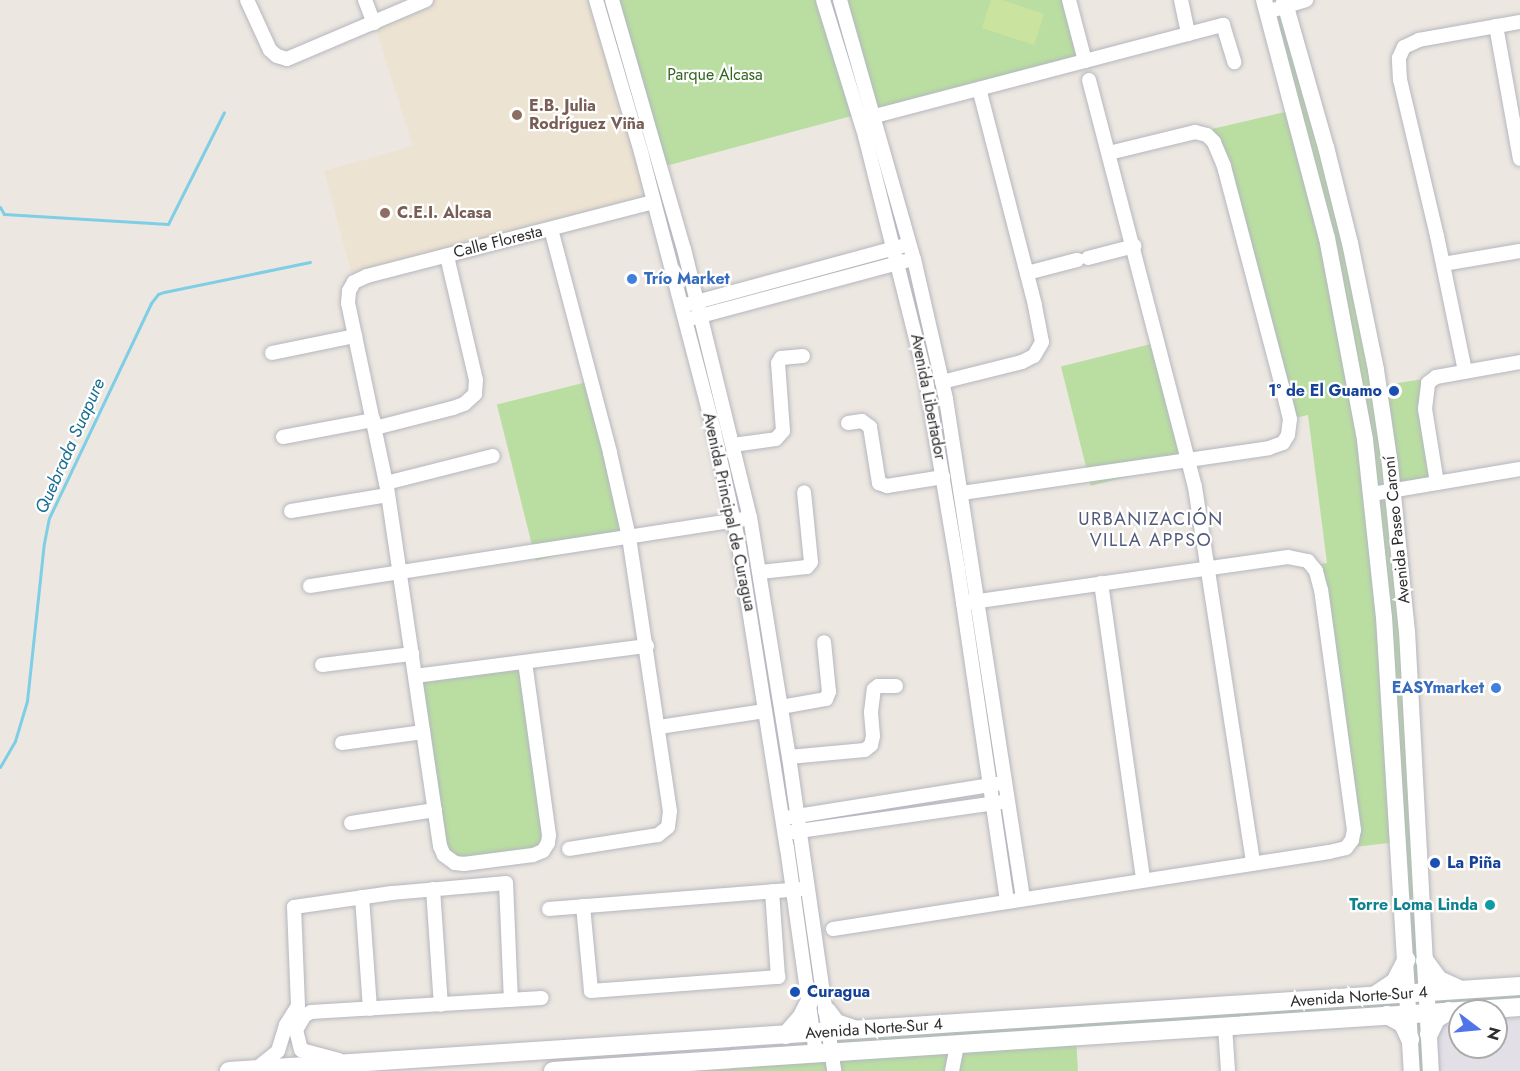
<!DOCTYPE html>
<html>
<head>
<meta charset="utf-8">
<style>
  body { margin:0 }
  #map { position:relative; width:1520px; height:1071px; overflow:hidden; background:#ede7e1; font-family:Jost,sans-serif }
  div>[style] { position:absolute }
  .industrial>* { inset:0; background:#e2e0e6 }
  .education>* { inset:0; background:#ede3d2 }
  .green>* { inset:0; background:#badea2; transform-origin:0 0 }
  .pitch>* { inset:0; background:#cae49f }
  .stream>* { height:3px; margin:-1.5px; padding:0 1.5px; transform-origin:1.5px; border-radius:1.5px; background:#7ecee5 }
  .roads { filter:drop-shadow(0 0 2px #b4b7bf) drop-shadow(0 0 2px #b4b7bf) }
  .minor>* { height:14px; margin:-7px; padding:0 7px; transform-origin:7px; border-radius:7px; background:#fff }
  .tertiary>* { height:16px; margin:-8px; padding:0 8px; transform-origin:8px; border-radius:8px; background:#fff }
  .secondary>* { height:18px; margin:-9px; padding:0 9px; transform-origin:9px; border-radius:9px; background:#fff }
  .dots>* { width:16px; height:16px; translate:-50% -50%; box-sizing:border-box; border:3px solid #fff; border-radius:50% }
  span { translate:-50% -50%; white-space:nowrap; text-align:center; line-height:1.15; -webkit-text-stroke:4.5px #fff; paint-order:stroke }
  .park-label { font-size:16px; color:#336522 }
  .education-label { font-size:16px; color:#785e54; font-weight:700 }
  .left { translate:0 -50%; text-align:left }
  .street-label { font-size:16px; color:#2d2d2d }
  .shop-label { font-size:16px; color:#366cbe; font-weight:700 }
  .right { translate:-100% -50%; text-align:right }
  .transit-label { font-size:16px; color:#164399; font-weight:700 }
  .culture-label { font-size:16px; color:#0d838f; font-weight:700 }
  .water-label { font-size:18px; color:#1a7094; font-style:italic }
  .neighbourhood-label { font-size:18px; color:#515a7a; letter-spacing:1.5px }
  .north { position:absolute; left:1448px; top:999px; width:60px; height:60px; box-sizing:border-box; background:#fff; border:2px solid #ababab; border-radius:50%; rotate:106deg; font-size:16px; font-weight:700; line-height:24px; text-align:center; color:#2d2d2d }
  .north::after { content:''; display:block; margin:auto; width:21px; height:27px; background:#5075ea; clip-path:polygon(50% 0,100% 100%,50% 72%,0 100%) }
</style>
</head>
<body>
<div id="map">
  <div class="industrial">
    <i style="clip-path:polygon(evenodd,1520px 1007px,1520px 1071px,1431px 1071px,1428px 1013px,1520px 1007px,1460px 1011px,1496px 1011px,1496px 1047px,1460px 1047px,1460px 1011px)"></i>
  </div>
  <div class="education">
    <i style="clip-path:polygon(426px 0,596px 0,654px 202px,354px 282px,324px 171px,413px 146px,374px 23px)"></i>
  </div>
  <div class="green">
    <i style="clip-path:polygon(612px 0,823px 0,859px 114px,662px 167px)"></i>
    <i style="clip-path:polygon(840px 0,1069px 0,1085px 61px,875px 116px)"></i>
    <i style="clip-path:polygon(evenodd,1286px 6px,1379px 386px,1436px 377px,1428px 383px,1437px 483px,1394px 491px,1426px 992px,1520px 986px,1520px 1007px,1428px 1013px,1431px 1071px,1412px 1071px,1409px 1014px,1076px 1037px,1078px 1071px,553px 1071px,832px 1052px,830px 1033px,1408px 993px,1397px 842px,1346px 848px,1350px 845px,1313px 565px,1327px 563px,1308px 415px,1290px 419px,1224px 165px,1199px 132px,1293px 110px,1267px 12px,1286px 6px,1426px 992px,1428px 1013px,1409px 1014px,1408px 993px,1426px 992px)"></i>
    <i style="left:1159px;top:342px;width:123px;height:101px;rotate:76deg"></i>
    <i style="left:591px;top:381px;width:161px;height:97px;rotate:76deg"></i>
    <i style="clip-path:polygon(525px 662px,549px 835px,539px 853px,447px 858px,415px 676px)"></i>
  </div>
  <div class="pitch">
    <i style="clip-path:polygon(991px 0,1002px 0,1044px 14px,1034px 45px,982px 28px)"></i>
  </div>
  <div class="stream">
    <i style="left:0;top:207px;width:8px;rotate:60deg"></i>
    <i style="left:4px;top:214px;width:164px;rotate:3.5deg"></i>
    <i style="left:168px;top:224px;width:125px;rotate:-63.4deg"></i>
    <i style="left:0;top:767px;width:30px;rotate:-60deg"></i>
    <i style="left:15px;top:741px;width:42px;rotate:-73.3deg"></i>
    <i style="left:27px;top:701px;width:159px;rotate:-83.9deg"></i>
    <i style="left:44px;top:543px;width:25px;rotate:-79deg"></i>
    <i style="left:49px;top:518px;width:238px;rotate:-64.6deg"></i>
    <i style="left:151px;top:303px;width:11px;rotate:-52deg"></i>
    <i style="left:158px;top:294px;width:6px;rotate:-18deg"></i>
    <i style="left:164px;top:292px;width:149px;rotate:-11.6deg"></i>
  </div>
  <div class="roads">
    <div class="minor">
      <i style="left:247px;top:0;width:55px;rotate:65.3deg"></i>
      <i style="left:270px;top:50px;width:9px;rotate:41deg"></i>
      <i style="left:277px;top:56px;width:10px;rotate:17deg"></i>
      <i style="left:287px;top:59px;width:151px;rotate:-23deg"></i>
      <i style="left:365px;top:0;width:25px;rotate:69deg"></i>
      <i style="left:596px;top:0;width:159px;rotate:73.5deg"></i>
      <i style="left:641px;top:152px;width:288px;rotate:75.3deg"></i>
      <i style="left:714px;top:431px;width:112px;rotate:77.6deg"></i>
      <i style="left:738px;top:540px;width:312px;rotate:81deg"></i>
      <i style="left:787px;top:848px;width:208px;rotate:82deg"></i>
      <i style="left:612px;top:0;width:259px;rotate:73.9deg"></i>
      <i style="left:684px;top:249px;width:276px;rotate:76.2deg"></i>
      <i style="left:750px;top:517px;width:243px;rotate:80.8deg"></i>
      <i style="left:789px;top:757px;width:317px;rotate:81.8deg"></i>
      <i style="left:823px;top:0;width:142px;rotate:72.8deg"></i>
      <i style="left:865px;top:136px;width:245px;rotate:75.9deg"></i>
      <i style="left:925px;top:374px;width:198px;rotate:80.4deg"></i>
      <i style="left:958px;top:569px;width:336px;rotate:81.6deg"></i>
      <i style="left:840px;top:0;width:269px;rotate:74.1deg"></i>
      <i style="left:914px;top:259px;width:144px;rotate:77.1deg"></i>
      <i style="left:946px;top:399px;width:505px;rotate:81.23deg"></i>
      <i style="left:1069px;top:0;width:63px;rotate:75.3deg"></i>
      <i style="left:1181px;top:0;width:35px;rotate:78deg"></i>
      <i style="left:1267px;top:12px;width:41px;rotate:-17.1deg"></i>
      <i style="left:1496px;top:26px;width:135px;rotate:79.8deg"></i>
      <i style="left:1089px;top:80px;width:421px;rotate:75.4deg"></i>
      <i style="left:1195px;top:487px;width:380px;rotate:81.2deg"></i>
      <i style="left:875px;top:116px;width:360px;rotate:-14.7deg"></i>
      <i style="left:1223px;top:25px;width:39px;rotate:73deg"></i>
      <i style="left:551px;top:229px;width:232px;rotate:75.2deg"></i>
      <i style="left:610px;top:453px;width:86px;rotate:77.3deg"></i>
      <i style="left:629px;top:537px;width:277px;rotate:81.5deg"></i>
      <i style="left:670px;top:811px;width:16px;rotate:97deg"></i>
      <i style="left:668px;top:827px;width:13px;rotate:141deg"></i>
      <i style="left:658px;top:835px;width:90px;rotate:171.1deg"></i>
      <i style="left:1088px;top:258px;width:48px;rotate:-14.6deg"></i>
      <i style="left:1443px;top:264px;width:78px;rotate:-9.6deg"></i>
      <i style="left:1027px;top:273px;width:52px;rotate:-14.6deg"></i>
      <i style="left:689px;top:304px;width:221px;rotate:-15.2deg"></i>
      <i style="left:693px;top:318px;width:220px;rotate:-15deg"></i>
      <i style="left:272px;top:353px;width:85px;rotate:-11.6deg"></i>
      <i style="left:1465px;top:371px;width:138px;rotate:-101.7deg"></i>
      <i style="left:1437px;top:236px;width:160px;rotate:-103.3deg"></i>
      <i style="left:1400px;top:80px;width:22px;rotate:-93deg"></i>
      <i style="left:1399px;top:58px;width:12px;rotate:-66deg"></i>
      <i style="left:1404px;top:47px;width:17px;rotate:-25deg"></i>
      <i style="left:1419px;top:40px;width:103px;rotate:-10.1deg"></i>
      <i style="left:942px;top:382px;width:82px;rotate:-14deg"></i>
      <i style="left:1022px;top:362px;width:13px;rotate:-27deg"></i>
      <i style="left:1034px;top:356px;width:16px;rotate:-60deg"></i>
      <i style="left:1042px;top:342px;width:38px;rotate:-101deg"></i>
      <i style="left:1035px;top:305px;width:223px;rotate:-104.5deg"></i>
      <i style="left:848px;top:423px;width:14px;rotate:-8deg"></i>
      <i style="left:862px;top:421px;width:10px;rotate:37deg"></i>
      <i style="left:870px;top:427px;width:57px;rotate:80.9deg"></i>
      <i style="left:879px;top:483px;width:9px;rotate:21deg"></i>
      <i style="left:887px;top:486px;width:57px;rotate:-9.1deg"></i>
      <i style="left:375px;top:428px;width:81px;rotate:-14.4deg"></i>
      <i style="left:453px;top:408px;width:12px;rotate:-20deg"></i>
      <i style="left:464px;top:404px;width:15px;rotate:-42deg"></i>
      <i style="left:475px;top:394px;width:14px;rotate:-86deg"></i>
      <i style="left:476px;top:380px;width:127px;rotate:-103.2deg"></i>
      <i style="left:283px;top:437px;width:92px;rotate:-10.7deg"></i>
      <i style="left:733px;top:445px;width:43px;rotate:-7.9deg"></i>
      <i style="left:776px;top:439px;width:11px;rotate:-49deg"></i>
      <i style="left:783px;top:431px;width:68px;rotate:-94.2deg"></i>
      <i style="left:778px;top:363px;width:6px;rotate:-59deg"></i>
      <i style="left:781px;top:358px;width:22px;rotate:-5deg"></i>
      <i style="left:386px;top:483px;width:110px;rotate:-14.2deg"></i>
      <i style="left:1437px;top:483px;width:75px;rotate:-99.2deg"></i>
      <i style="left:1425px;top:409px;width:26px;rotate:-83deg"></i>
      <i style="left:1428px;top:383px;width:10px;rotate:-37deg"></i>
      <i style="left:1436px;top:377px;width:85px;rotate:-10.1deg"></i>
      <i style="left:962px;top:493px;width:310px;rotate:-8.3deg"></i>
      <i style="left:1269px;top:448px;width:15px;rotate:-20deg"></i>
      <i style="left:1283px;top:443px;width:9px;rotate:-58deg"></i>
      <i style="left:1288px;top:435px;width:16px;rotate:-83deg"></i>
      <i style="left:1290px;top:419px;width:34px;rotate:-104deg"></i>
      <i style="left:1282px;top:386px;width:228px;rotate:-104.8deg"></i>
      <i style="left:1224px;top:166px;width:26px;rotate:-113deg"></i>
      <i style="left:1214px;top:142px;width:10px;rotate:-135deg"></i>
      <i style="left:1207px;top:135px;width:12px;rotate:-166deg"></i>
      <i style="left:1195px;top:132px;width:89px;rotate:166.3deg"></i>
      <i style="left:1372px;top:494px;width:150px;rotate:-9.6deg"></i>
      <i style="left:291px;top:511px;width:98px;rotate:-9.4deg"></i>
      <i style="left:760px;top:572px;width:47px;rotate:-6.1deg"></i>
      <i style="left:807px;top:567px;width:6px;rotate:-51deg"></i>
      <i style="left:811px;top:562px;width:70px;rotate:-95.7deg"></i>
      <i style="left:1101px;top:583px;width:299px;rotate:81.9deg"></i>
      <i style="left:310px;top:586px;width:437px;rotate:-8.8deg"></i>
      <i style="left:525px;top:662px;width:175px;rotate:82.1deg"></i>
      <i style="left:549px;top:835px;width:8px;rotate:97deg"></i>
      <i style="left:548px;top:843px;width:9px;rotate:122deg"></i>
      <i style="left:543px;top:851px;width:11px;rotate:158deg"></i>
      <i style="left:533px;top:855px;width:70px;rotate:172.6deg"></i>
      <i style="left:464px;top:864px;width:9px;rotate:-174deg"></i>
      <i style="left:455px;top:863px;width:14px;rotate:-144deg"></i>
      <i style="left:444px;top:855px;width:10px;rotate:-114deg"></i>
      <i style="left:440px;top:846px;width:362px;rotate:-98.4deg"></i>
      <i style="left:387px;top:488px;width:189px;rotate:-101.9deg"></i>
      <i style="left:348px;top:303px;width:12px;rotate:-85deg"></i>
      <i style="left:349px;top:291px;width:10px;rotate:-61deg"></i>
      <i style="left:354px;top:282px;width:14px;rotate:-25deg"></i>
      <i style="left:367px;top:276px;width:296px;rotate:-14.5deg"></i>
      <i style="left:322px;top:665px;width:91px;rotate:-7deg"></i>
      <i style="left:415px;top:676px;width:234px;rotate:-7.4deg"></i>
      <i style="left:781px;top:707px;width:46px;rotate:-10.1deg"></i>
      <i style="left:826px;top:699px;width:8px;rotate:-67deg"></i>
      <i style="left:829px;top:692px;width:50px;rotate:-95.7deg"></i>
      <i style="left:659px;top:727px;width:107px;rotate:-8.6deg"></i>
      <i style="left:342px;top:743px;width:82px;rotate:-7.7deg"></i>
      <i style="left:789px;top:757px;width:76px;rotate:-5.3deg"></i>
      <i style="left:865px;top:750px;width:8px;rotate:-40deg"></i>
      <i style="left:871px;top:745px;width:9px;rotate:-77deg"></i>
      <i style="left:873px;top:736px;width:24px;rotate:-95deg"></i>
      <i style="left:871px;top:712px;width:23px;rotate:-83deg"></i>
      <i style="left:874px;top:689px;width:5px;rotate:-37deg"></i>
      <i style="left:878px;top:686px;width:18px"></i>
      <i style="left:791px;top:817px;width:209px;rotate:-9.1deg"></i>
      <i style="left:351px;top:823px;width:85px;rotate:-8.8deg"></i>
      <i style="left:792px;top:832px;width:212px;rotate:-8.1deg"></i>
      <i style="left:433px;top:889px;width:116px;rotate:86.1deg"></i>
      <i style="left:362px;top:897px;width:112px;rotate:85.9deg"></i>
      <i style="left:583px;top:906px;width:85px;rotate:84.6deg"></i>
      <i style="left:591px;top:991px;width:188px;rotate:-4.3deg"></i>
      <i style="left:778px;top:977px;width:86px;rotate:-94deg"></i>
      <i style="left:549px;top:909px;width:253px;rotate:-4.5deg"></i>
      <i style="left:833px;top:929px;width:502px;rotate:-8.82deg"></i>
      <i style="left:1329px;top:852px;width:17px;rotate:-13deg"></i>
      <i style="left:1346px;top:848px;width:10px;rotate:-53deg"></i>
      <i style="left:1352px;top:840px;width:10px;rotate:-79deg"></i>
      <i style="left:1354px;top:830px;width:242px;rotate:-97.8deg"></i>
      <i style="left:1321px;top:590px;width:20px;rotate:-105deg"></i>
      <i style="left:1316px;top:571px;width:13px;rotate:-129deg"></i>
      <i style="left:1308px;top:561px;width:20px;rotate:-169deg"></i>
      <i style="left:1288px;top:557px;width:328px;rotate:171.9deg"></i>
      <i style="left:1225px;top:1026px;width:45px;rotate:86.2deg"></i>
      <i style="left:339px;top:1060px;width:39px;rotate:-165deg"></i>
      <i style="left:301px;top:1050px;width:21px;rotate:-104deg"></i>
      <i style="left:296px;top:1030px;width:16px;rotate:-60deg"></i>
      <i style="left:304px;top:1016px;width:8px;rotate:-30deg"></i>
      <i style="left:311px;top:1012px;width:231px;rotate:-3.5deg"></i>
      <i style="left:256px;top:1069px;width:28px;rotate:-39deg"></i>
      <i style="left:278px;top:1051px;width:27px;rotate:-73deg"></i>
      <i style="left:286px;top:1025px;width:22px;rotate:-58deg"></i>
      <i style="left:298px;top:1006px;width:99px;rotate:-92.3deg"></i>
      <i style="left:294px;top:907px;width:99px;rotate:-8.1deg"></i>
      <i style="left:392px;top:893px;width:114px;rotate:-5deg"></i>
      <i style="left:506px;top:883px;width:117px;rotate:87.6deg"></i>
      <i style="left:952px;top:1071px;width:26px;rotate:-79deg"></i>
    </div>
    <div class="tertiary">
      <i style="left:1264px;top:0;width:246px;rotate:75.2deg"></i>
      <i style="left:1327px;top:238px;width:206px;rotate:79.3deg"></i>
      <i style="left:1365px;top:440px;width:178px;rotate:83.9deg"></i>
      <i style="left:1384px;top:617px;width:455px;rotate:86.5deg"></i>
      <i style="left:1284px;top:0;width:153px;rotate:74.1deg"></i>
      <i style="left:1326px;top:147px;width:99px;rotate:76deg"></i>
      <i style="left:1350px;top:243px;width:130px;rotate:78.4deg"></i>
      <i style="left:1376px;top:370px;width:96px;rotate:81.6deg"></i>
      <i style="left:1390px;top:465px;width:167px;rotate:84.2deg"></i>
      <i style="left:1407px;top:631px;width:441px;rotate:86.9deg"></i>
    </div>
    <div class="secondary">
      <i style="left:1425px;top:961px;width:24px;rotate:54deg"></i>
      <i style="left:1439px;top:980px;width:20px;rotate:24deg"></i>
      <i style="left:1377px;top:994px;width:22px;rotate:-34deg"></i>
      <i style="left:1395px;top:982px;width:25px;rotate:-63deg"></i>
      <i style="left:827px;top:1011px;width:15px;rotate:53deg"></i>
      <i style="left:836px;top:1023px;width:18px;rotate:19deg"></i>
      <i style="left:1387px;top:1015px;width:18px;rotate:29deg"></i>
      <i style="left:1403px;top:1024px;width:17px;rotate:65deg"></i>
      <i style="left:1429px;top:1034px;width:17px;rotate:-65deg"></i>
      <i style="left:1436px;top:1019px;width:15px;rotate:-32deg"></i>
      <i style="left:786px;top:1035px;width:23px;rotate:-49deg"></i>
      <i style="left:801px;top:1018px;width:18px;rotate:-63deg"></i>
      <i style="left:229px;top:1071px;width:1294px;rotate:-3.77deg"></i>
      <i style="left:553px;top:1071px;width:969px;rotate:-3.79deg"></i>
    </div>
  </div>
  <div class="dots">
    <i style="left:517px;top:115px;background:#8d6e63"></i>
    <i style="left:385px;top:213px;background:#8d6e63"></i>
    <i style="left:632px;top:279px;background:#3f7fe0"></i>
    <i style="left:1394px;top:391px;background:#1a4fb4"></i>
    <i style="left:1496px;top:688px;background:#3f7fe0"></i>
    <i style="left:1435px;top:863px;background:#1a4fb4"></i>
    <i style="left:1490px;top:905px;background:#0f9aa8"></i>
    <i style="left:795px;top:992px;background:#1a4fb4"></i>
  </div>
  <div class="park-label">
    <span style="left:715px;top:75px">Parque Alcasa</span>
  </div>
  <div class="education-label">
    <span class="left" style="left:529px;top:115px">E.B. Julia<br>Rodríguez Viña</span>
    <span class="left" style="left:397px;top:213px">C.E.I. Alcasa</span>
  </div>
  <div class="street-label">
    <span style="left:498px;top:242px;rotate:-14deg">Calle Floresta</span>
    <span style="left:928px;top:397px;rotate:79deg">Avenida Libertador</span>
    <span style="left:729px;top:512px;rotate:78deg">Avenida Principal de Curagua</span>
    <span style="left:1397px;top:530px;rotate:-96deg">Avenida Paseo Caroní</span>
    <span style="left:1359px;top:997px;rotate:-4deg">Avenida Norte-Sur 4</span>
    <span style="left:874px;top:1029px;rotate:-4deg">Avenida Norte-Sur 4</span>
  </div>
  <div class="shop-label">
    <span class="left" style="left:644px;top:279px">Trío Market</span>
    <span class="right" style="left:1484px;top:688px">EASYmarket</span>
  </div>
  <div class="transit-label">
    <span class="right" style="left:1382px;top:391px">1° de El Guamo</span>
    <span class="left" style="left:1447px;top:863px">La Piña</span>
    <span class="left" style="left:807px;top:992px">Curagua</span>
  </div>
  <div class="culture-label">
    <span class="right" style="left:1478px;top:905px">Torre Loma Linda</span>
  </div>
  <div class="water-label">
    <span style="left:70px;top:446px;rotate:-66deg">Quebrada Suapure</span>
  </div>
  <div class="neighbourhood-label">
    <span style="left:1151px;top:530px">URBANIZACIÓN<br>VILLA APPSO</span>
  </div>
  <div class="north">N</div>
</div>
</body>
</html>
